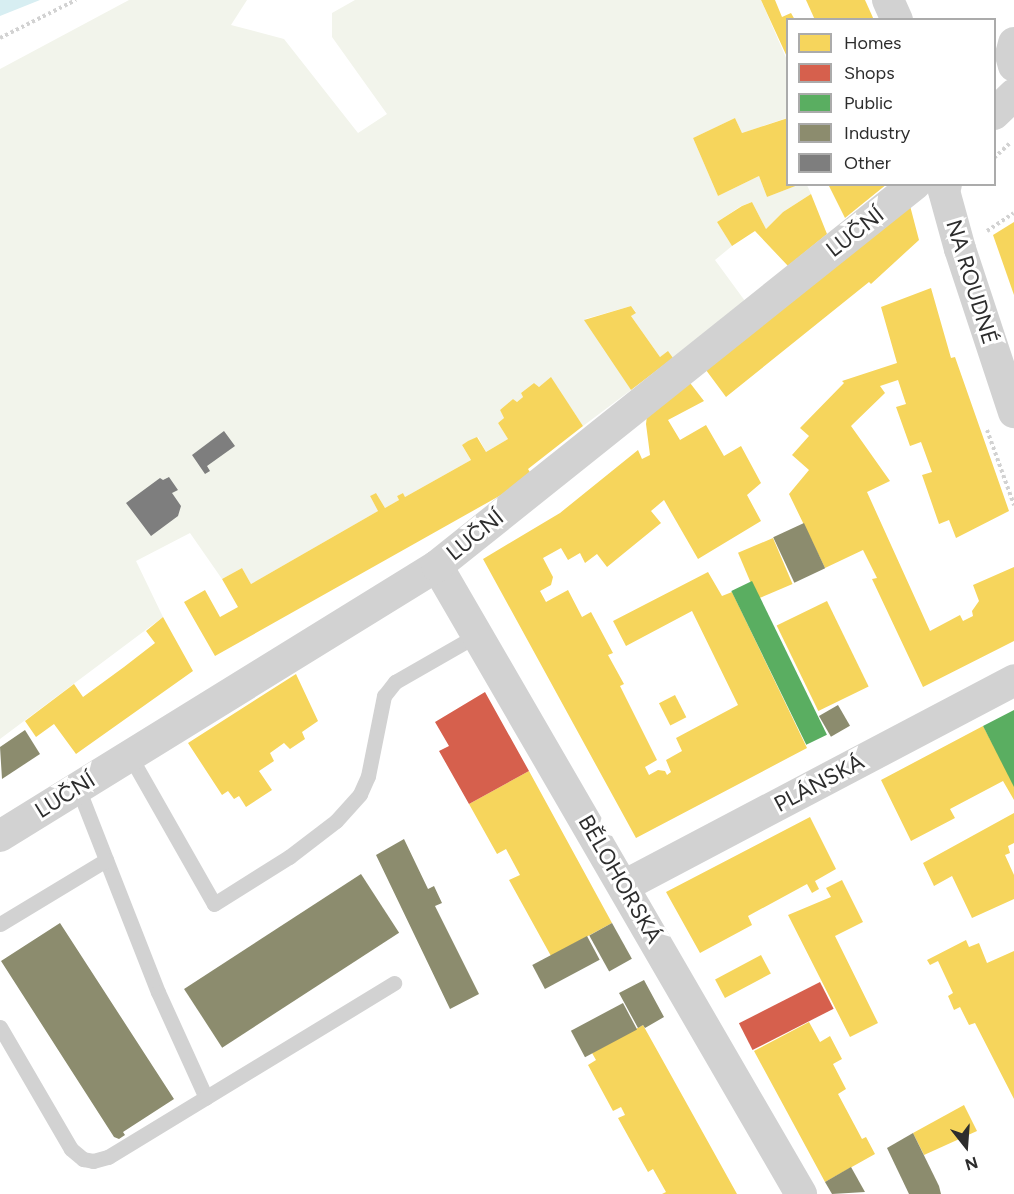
<!DOCTYPE html>
<html>
<head>
<meta charset="utf-8">
<style>
  body { margin:0 }
  #map { position:relative; width:1014px; height:1194px; overflow:hidden; background:#fff; font-family:Figtree,sans-serif }
  div>[style] { position:absolute }
  .green>* { inset:0; background:#f2f4eb }
  .water>* { inset:0; background:#d7eef2 }
  .homes>* { inset:0; background:#f6d55c; transform-origin:0 0 }
  .shops>* { inset:0; background:#d6604d; transform-origin:0 0 }
  .public>* { inset:0; background:#5aae61; transform-origin:0 0 }
  .industry>* { inset:0; background:#8c8c6e; transform-origin:0 0 }
  .building>* { inset:0; background:#7e7e7e }
  .path>* { height:4px; margin-top:-2px; transform-origin:0; background:repeating-linear-gradient(90deg,#d2d2d2 0 3px,transparent 0 6px) }
  .lane>* { height:15px; margin:-7.5px; padding:0 7.5px; transform-origin:7.5px; border-radius:7.5px; background:#d2d2d2 }
  .street>* { height:32px; margin:-16px; padding:0 16px; transform-origin:16px; border-radius:16px; background:#d2d2d2 }
  span { translate:-50% -50%; white-space:nowrap; text-align:center; line-height:1.15; -webkit-text-stroke:6px #fff; paint-order:stroke }
  .street-label { font-size:22px; color:#2d2d2d }
  .legend { position:absolute; left:786px; top:18px; width:210px; height:168px; box-sizing:border-box; background:#fff; border:2px solid #ababab; margin:0; padding:8px 10px; list-style:none; font-size:18px; color:#2d2d2d }
  .legend li { display:flex; align-items:center; gap:12px; height:30px }
  .legend b { width:30px; border:2px solid #ababab }
  .north { position:absolute; left:936px; top:1116px; width:60px; height:60px; -webkit-text-stroke:4px #fff; paint-order:stroke; rotate:163deg; font-size:16px; font-weight:700; line-height:24px; text-align:center; color:#2d2d2d }
  .north::after { content:''; display:block; margin:auto; width:21px; height:27px; background:#2d2d2d; clip-path:polygon(50% 0,100% 100%,50% 72%,0 100%) }
</style>
</head>
<body>
<div id="map">
  <div class="green">
    <i style="clip-path:polygon(129px 0,247px 0,231px 25px,284px 39px,358px 133px,387px 114px,332px 37px,332px 13px,355px 0,761px 0,787px 60px,787px 118px,742px 133px,735px 118px,693px 138px,718px 196px,759px 176px,767px 197px,798px 185px,807px 185px,811px 194px,783px 212px,766px 229px,752px 202px,741px 206px,717px 222px,732px 246px,715px 260px,745px 301px,673px 358px,668px 352px,660px 357px,631px 316px,636px 312px,631px 306px,585px 319px,631px 390px,583px 426px,551px 378px,539px 387px,534px 383px,521px 393px,523px 397px,517px 402px,513px 399px,500px 410px,504px 418px,498px 423px,508px 439px,486px 452px,478px 437px,467px 442px,462px 445px,471px 460px,405px 497px,403px 493px,397px 496px,399px 500px,385px 508px,376px 493px,370px 496px,378px 511px,251px 584px,242px 568px,222px 579px,190px 533px,136px 561px,163px 617px,0 739px,0 69px)"></i>
  </div>
  <div class="water">
    <i style="clip-path:polygon(0 0,40px 0,0 16px)"></i>
  </div>
  <div class="homes">
    <i style="clip-path:polygon(761px 0,775px 0,782px 17px,791px 13px,795px 20px,788px 20px,788px 59px)"></i>
    <i style="clip-path:polygon(806px 0,865px 0,874px 20px,815px 20px)"></i>
    <i style="clip-path:polygon(735px 118px,742px 133px,788px 118px,788px 184px,798px 185px,767px 197px,759px 176px,718px 196px,693px 138px)"></i>
    <i style="clip-path:polygon(828px 184px,887px 184px,845px 218px)"></i>
    <i style="clip-path:polygon(811px 194px,827px 234px,788px 266px,755px 231px,732px 246px,717px 222px,742px 206px,752px 202px,766px 229px,783px 212px)"></i>
    <i style="clip-path:polygon(908px 198px,919px 240px,871px 284px,869px 282px,726px 397px,703px 366px)"></i>
    <i style="clip-path:polygon(1014px 222px,1014px 295px,993px 235px)"></i>
    <i style="clip-path:polygon(931px 288px,951px 358px,955px 357px,1009px 511px,956px 538px,949px 520px,939px 524px,922px 475px,932px 472px,921px 442px,910px 446px,896px 407px,906px 404px,898px 380px,880px 386px,885px 393px,851px 426px,890px 481px,867px 492px,930px 631px,960px 615px,963px 621px,973px 616px,972px 611px,979px 601px,973px 585px,1014px 567px,1014px 641px,923px 687px,872px 579px,877px 578px,863px 550px,825px 568px,789px 494px,809px 470px,792px 455px,809px 436px,800px 428px,844px 383px,842px 381px,897px 363px,881px 307px)"></i>
    <i style="clip-path:polygon(631px 306px,636px 313px,631px 316px,660px 357px,668px 351px,673px 358px,631px 390px,584px 320px)"></i>
    <i style="clip-path:polygon(551px 377px,583px 426px,528px 469px,533px 477px,215px 656px,184px 602px,205px 590px,220px 617px,238px 607px,222px 579px,242px 568px,251px 584px,378px 511px,370px 496px,376px 493px,385px 508px,399px 500px,397px 496px,403px 493px,405px 497px,471px 460px,462px 445px,468px 441px,477px 437px,486px 452px,508px 439px,498px 423px,504px 418px,500px 410px,513px 399px,517px 402px,523px 397px,521px 393px,534px 383px,539px 387px)"></i>
    <i style="clip-path:polygon(687px 379px,704px 401px,668px 420px,680px 440px,706px 425px,724px 456px,741px 446px,761px 483px,747px 495px,761px 521px,698px 559px,664px 500px,651px 511px,661px 523px,607px 567px,597px 554px,585px 563px,580px 553px,568px 560px,561px 548px,543px 558px,553px 577px,551px 585px,540px 591px,546px 602px,568px 590px,582px 617px,591px 612px,613px 653px,608px 655px,624px 684px,620px 686px,657px 760px,645px 767px,649px 775px,658px 770px,665px 771px,667px 775px,671px 772px,666px 760px,682px 751px,676px 738px,738px 705px,692px 611px,626px 646px,613px 621px,708px 572px,722px 596px,732px 592px,807px 748px,636px 838px,483px 559px,560px 513px,638px 450px,642px 459px,650px 455px,646px 424px,647px 415px)"></i>
    <i style="left:773px;top:538px;width:50px;height:38px;rotate:67deg"></i>
    <i style="left:827px;top:601px;width:95px;height:56px;rotate:64deg"></i>
    <i style="clip-path:polygon(163px 617px,193px 671px,76px 754px,54px 724px,36px 737px,25px 721px,74px 684px,83px 697px,124px 667px,155px 643px,146px 631px)"></i>
    <i style="clip-path:polygon(296px 674px,318px 721px,302px 732px,305px 739px,290px 749px,284px 743px,270px 753px,274px 761px,259px 771px,272px 790px,246px 807px,239px 796px,234px 799px,228px 791px,222px 795px,188px 743px)"></i>
    <i style="left:675px;top:695px;width:25px;height:18px;rotate:63deg"></i>
    <i style="clip-path:polygon(983px 726px,1014px 784px,1014px 800px,1003px 781px,950px 809px,955px 818px,911px 841px,881px 780px)"></i>
    <i style="clip-path:polygon(529px 771px,612px 923px,551px 956px,509px 880px,520px 875px,506px 849px,497px 854px,469px 804px)"></i>
    <i style="clip-path:polygon(1014px 813px,1014px 843px,1008px 846px,1010px 853px,1005px 855px,1014px 875px,1014px 899px,972px 918px,952px 876px,934px 886px,923px 863px)"></i>
    <i style="clip-path:polygon(810px 817px,836px 869px,815px 881px,819px 889px,812px 893px,807px 884px,748px 916px,752px 925px,700px 953px,666px 892px)"></i>
    <i style="clip-path:polygon(842px 880px,863px 922px,835px 936px,878px 1023px,850px 1037px,788px 915px,831px 897px,826px 888px)"></i>
    <i style="clip-path:polygon(966px 940px,969px 947px,979px 943px,987px 963px,1014px 951px,1014px 1099px,975px 1023px,969px 1025px,960px 1007px,954px 1010px,948px 996px,953px 993px,938px 961px,930px 965px,927px 960px)"></i>
    <i style="left:761px;top:955px;width:21px;height:52px;rotate:62deg"></i>
    <i style="clip-path:polygon(809px 1022px,820px 1042px,830px 1036px,842px 1059px,833px 1064px,846px 1089px,838px 1094px,862px 1139px,866px 1137px,875px 1154px,825px 1182px,754px 1051px)"></i>
    <i style="clip-path:polygon(643px 1025px,677px 1086px,737px 1194px,662px 1194px,666px 1192px,653px 1169px,648px 1172px,618px 1118px,625px 1115px,621px 1107px,613px 1111px,588px 1065px,596px 1060px,592px 1053px)"></i>
    <i style="clip-path:polygon(964px 1105px,977px 1131px,924px 1155px,913px 1133px)"></i>
  </div>
  <div class="shops">
    <i style="clip-path:polygon(485px 692px,529px 771px,469px 804px,439px 751px,449px 746px,435px 722px)"></i>
    <i style="left:820px;top:982px;width:30px;height:91px;rotate:63deg"></i>
  </div>
  <div class="public">
    <i style="left:752px;top:581px;width:171px;height:23px;rotate:64deg"></i>
    <i style="clip-path:polygon(1014px 710px,1014px 787px,983px 726px)"></i>
  </div>
  <div class="industry">
    <i style="left:804px;top:523px;width:50px;height:34px;rotate:65deg"></i>
    <i style="left:838px;top:705px;width:24px;height:22px;rotate:60deg"></i>
    <i style="clip-path:polygon(25px 730px,40px 754px,2px 779px,0 747px)"></i>
    <i style="clip-path:polygon(404px 839px,428px 889px,434px 886px,442px 903px,435px 906px,479px 994px,450px 1009px,376px 855px)"></i>
    <i style="left:361px;top:874px;width:70px;height:211px;rotate:57deg"></i>
    <i style="clip-path:polygon(60px 923px,174px 1099px,123px 1132px,125px 1135px,119px 1139px,114px 1137px,1px 961px)"></i>
    <i style="left:612px;top:923px;width:41px;height:26px;rotate:61deg"></i>
    <i style="left:587px;top:936px;width:27px;height:62px;rotate:62deg"></i>
    <i style="clip-path:polygon(644px 980px,664px 1017px,645px 1028px,643px 1025px,638px 1028px,619px 993px)"></i>
    <i style="left:623px;top:1003px;width:30px;height:59px;rotate:62deg"></i>
    <i style="clip-path:polygon(913px 1133px,939px 1186px,941px 1194px,909px 1194px,887px 1148px)"></i>
    <i style="clip-path:polygon(851px 1167px,865px 1192px,832px 1194px,825px 1182px)"></i>
  </div>
  <div class="building">
    <i style="clip-path:polygon(224px 431px,235px 446px,207px 466px,210px 471px,205px 474px,192px 455px)"></i>
    <i style="clip-path:polygon(169px 477px,178px 490px,172px 493px,181px 506px,178px 516px,151px 536px,126px 503px,160px 478px,163px 480px)"></i>
  </div>
  <div class="path">
    <i style="left:0;top:38px;width:85px;rotate:-26.6deg"></i>
    <i style="left:994px;top:158px;width:23px;rotate:-43deg"></i>
    <i style="left:987px;top:231px;width:32px;rotate:-34deg"></i>
    <i style="left:987px;top:430px;width:80px;rotate:70.2deg"></i>
  </div>
  <div class="lane">
    <i style="left:130px;top:756px;width:170px;rotate:60.4deg"></i>
    <i style="left:214px;top:904px;width:89px;rotate:-32.1deg"></i>
    <i style="left:289px;top:857px;width:59px;rotate:-37.5deg"></i>
    <i style="left:336px;top:821px;width:36px;rotate:-48deg"></i>
    <i style="left:360px;top:794px;width:20px;rotate:-66deg"></i>
    <i style="left:368px;top:776px;width:82px;rotate:-78.7deg"></i>
    <i style="left:384px;top:696px;width:18px;rotate:-52deg"></i>
    <i style="left:395px;top:682px;width:95px;rotate:-29.8deg"></i>
    <i style="left:78px;top:788px;width:219px;rotate:68.6deg"></i>
    <i style="left:158px;top:992px;width:116px;rotate:65.6deg"></i>
    <i style="left:0;top:924px;width:124px;rotate:-31.1deg"></i>
    <i style="left:0;top:1027px;width:141px;rotate:59.8deg"></i>
    <i style="left:71px;top:1149px;width:16px;rotate:40deg"></i>
    <i style="left:83px;top:1159px;width:10px;rotate:11deg"></i>
    <i style="left:93px;top:1161px;width:16px;rotate:-15deg"></i>
    <i style="left:108px;top:1157px;width:335px;rotate:-31.3deg"></i>
  </div>
  <div class="street">
    <i style="left:888px;top:0;width:22px;rotate:66deg"></i>
    <i style="left:1014px;top:43px;width:12px;rotate:104deg"></i>
    <i style="left:1011px;top:55px;width:11px;rotate:75deg"></i>
    <i style="left:994px;top:114px;width:28px;rotate:-44deg"></i>
    <i style="left:946px;top:184px;width:7px;rotate:106deg"></i>
    <i style="left:944px;top:191px;width:60px;rotate:74.6deg"></i>
    <i style="left:960px;top:249px;width:172px;rotate:71.7deg"></i>
    <i style="left:437px;top:566px;width:726px;rotate:59.9deg"></i>
    <i style="left:0;top:836px;width:514px;rotate:-31.71deg"></i>
    <i style="left:437px;top:566px;width:612px;rotate:-38.63deg"></i>
    <i style="left:624px;top:886px;width:441px;rotate:-27.8deg"></i>
  </div>
  <div class="street-label">
    <span style="left:855px;top:232px;rotate:-38deg">LUČNÍ</span>
    <span style="left:972px;top:282px;rotate:73deg">NA ROUDNÉ</span>
    <span style="left:475px;top:535px;rotate:-39deg">LUČNÍ</span>
    <span style="left:819px;top:783px;rotate:-28deg">PLÁNSKÁ</span>
    <span style="left:65px;top:795px;rotate:-32deg">LUČNÍ</span>
    <span style="left:620px;top:879px;rotate:60deg">BĚLOHORSKÁ</span>
  </div>
  <ul class="legend">
  <li><b style="height:16px;background:#f6d55c"></b>Homes</li>
  <li><b style="height:16px;background:#d6604d"></b>Shops</li>
  <li><b style="height:16px;background:#5aae61"></b>Public</li>
  <li><b style="height:16px;background:#8c8c6e"></b>Industry</li>
  <li><b style="height:16px;background:#7e7e7e"></b>Other</li>
  </ul>
  <div class="north">N</div>
</div>
</body>
</html>
